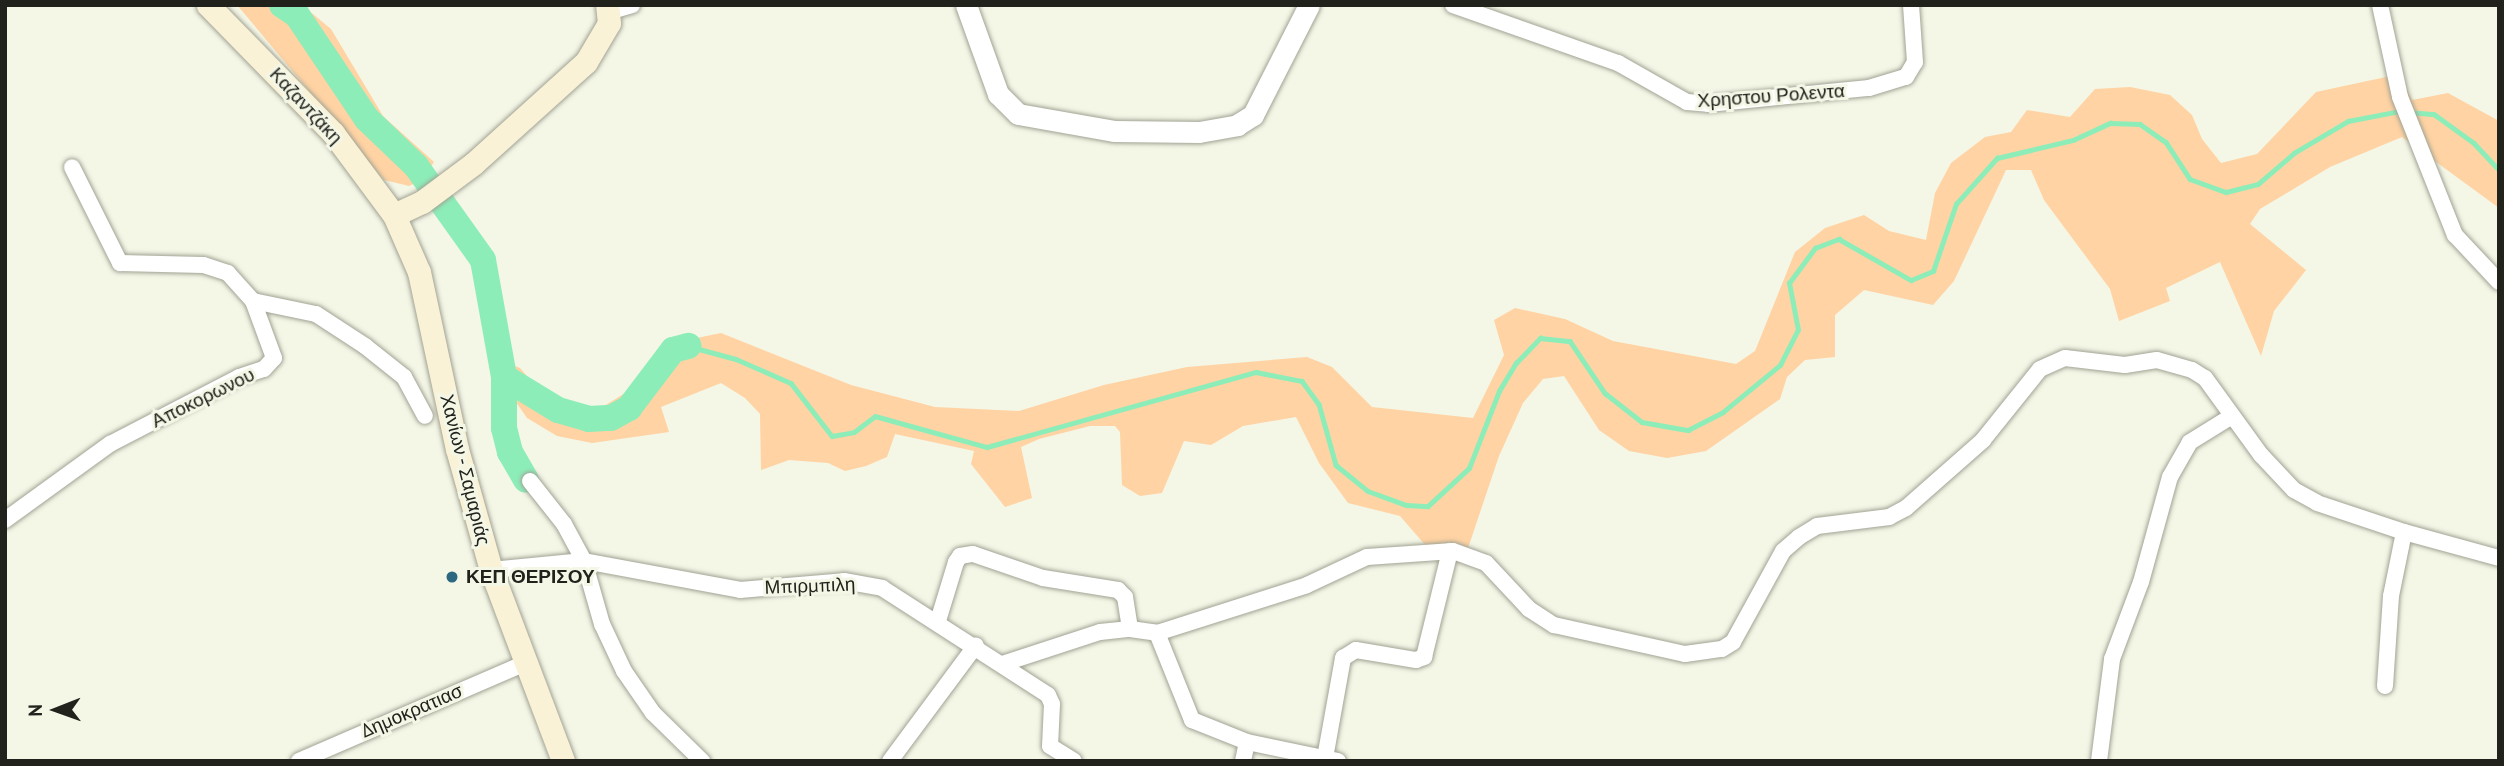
<!DOCTYPE html>
<html>
<head>
<meta charset="utf-8">
<style>
  body { margin:0 }
  #map { position:relative; width:2504px; height:766px; overflow:hidden; background:#f4f6e6; font-family:"PT Sans",sans-serif }
  div>[style] { position:absolute }
  .green>* { inset:0; background:#ffd3a3 }
  .stream>* { height:4.5px; margin:-2.25px; padding:0 2.25px; transform-origin:2.25px; border-radius:2.25px; background:#8dedb9 }
  .river>* { height:26px; margin:-13px; padding:0 13px; transform-origin:13px; border-radius:13px; background:#8dedb9 }
  .roads { filter:drop-shadow(0 0 2px #a1a394) drop-shadow(0 0 2px #a1a394) }
  .minor>* { height:16px; margin:-8px; padding:0 8px; transform-origin:8px; border-radius:8px; background:#fff }
  .tertiary>* { height:21px; margin:-10.5px; padding:0 10.5px; transform-origin:10.5px; border-radius:10.5px; background:#fff }
  .secondary>* { height:23px; margin:-11.5px; padding:0 11.5px; transform-origin:11.5px; border-radius:11.5px; background:#faf2d7 }
  .dots>* { width:19px; height:19px; translate:-50% -50%; box-sizing:border-box; border:4px solid #f4f6e6; border-radius:50% }
  span { translate:-50% -50%; white-space:nowrap; text-align:center; line-height:1.15; -webkit-text-stroke:6px #f4f6e6; paint-order:stroke }
  .street-label { font-size:19px; color:#21221c }
  .poi-label { font-size:19px; color:#21221c; font-weight:700 }
  .left { translate:0 -50%; text-align:left }
  .frame { position:absolute; inset:0; border:7px solid #21221c; pointer-events:none }
  .north { position:absolute; left:21px; top:675px; width:70px; height:70px; -webkit-text-stroke:5px #f4f6e6; paint-order:stroke; rotate:269deg; font-size:19px; font-weight:700; line-height:28px; text-align:center; color:#21221c }
  .north::after { content:''; display:block; margin:auto; width:24px; height:32px; background:#21221c; clip-path:polygon(50% 0,100% 100%,50% 72%,0 100%) }
</style>
</head>
<body>
<div id="map">
  <div class="green">
    <i style="clip-path:polygon(237px 5px,302px 5px,331px 29px,383px 116px,434px 162px,422px 180px,409px 186px,384px 180px)"></i>
    <i style="clip-path:polygon(2400px 74px,2412px 100px,2448px 93px,2499px 121px,2499px 208px,2402px 137px,2330px 167px,2260px 209px,2250px 224px,2306px 270px,2274px 311px,2261px 356px,2220px 262px,2166px 288px,2170px 301px,2119px 321px,2110px 289px,2044px 200px,2031px 170px,2006px 170px,1954px 281px,1933px 305px,1864px 290px,1835px 315px,1835px 357px,1805px 360px,1787px 377px,1780px 399px,1706px 451px,1667px 458px,1629px 451px,1599px 430px,1564px 376px,1543px 379px,1523px 403px,1499px 456px,1463px 563px,1439px 561px,1400px 516px,1348px 503px,1319px 463px,1296px 417px,1243px 426px,1211px 445px,1184px 441px,1162px 493px,1140px 496px,1122px 485px,1120px 432px,1115px 426px,1090px 426px,1039px 439px,1021px 447px,1032px 498px,1005px 507px,971px 464px,974px 451px,895px 434px,887px 457px,866px 466px,845px 471px,828px 463px,789px 460px,761px 470px,760px 414px,745px 398px,721px 383px,661px 407px,669px 432px,592px 443px,557px 436px,527px 418px,511px 395px,496px 385px,494px 357px,520px 368px,538px 389px,557px 400px,596px 411px,630px 390px,668px 344px,721px 333px,851px 385px,935px 407px,1019px 411px,1104px 385px,1187px 367px,1307px 357px,1332px 367px,1372px 407px,1473px 418px,1504px 355px,1494px 320px,1515px 308px,1565px 319px,1613px 341px,1736px 364px,1755px 351px,1795px 252px,1825px 228px,1864px 215px,1889px 231px,1926px 240px,1935px 193px,1951px 163px,1985px 137px,2011px 132px,2027px 110px,2070px 117px,2095px 89px,2130px 87px,2170px 95px,2192px 115px,2202px 139px,2221px 163px,2257px 154px,2316px 92px)"></i>
  </div>
  <div class="stream">
    <i style="left:2409px;top:112px;width:25px;rotate:5deg"></i>
    <i style="left:2434px;top:114px;width:49px;rotate:35.9deg"></i>
    <i style="left:2474px;top:143px;width:37px;rotate:47deg"></i>
    <i style="left:688px;top:346px;width:50px;rotate:15.2deg"></i>
    <i style="left:736px;top:359px;width:60px;rotate:23.6deg"></i>
    <i style="left:791px;top:383px;width:67px;rotate:52.3deg"></i>
    <i style="left:832px;top:436px;width:22px;rotate:-10deg"></i>
    <i style="left:854px;top:432px;width:26px;rotate:-37deg"></i>
    <i style="left:875px;top:416px;width:116px;rotate:15.5deg"></i>
    <i style="left:987px;top:447px;width:279px;rotate:-15.6deg"></i>
    <i style="left:1256px;top:372px;width:47px;rotate:11.1deg"></i>
    <i style="left:1302px;top:381px;width:29px;rotate:54deg"></i>
    <i style="left:1319px;top:404px;width:63px;rotate:74.4deg"></i>
    <i style="left:1336px;top:465px;width:41px;rotate:39.1deg"></i>
    <i style="left:1368px;top:491px;width:40px;rotate:20.2deg"></i>
    <i style="left:1406px;top:505px;width:22px;rotate:3deg"></i>
    <i style="left:1428px;top:506px;width:56px;rotate:-42.8deg"></i>
    <i style="left:1469px;top:468px;width:83px;rotate:-68.7deg"></i>
    <i style="left:1499px;top:391px;width:33px;rotate:-59deg"></i>
    <i style="left:1516px;top:363px;width:35px;rotate:-46deg"></i>
    <i style="left:1540px;top:338px;width:30px;rotate:6deg"></i>
    <i style="left:1570px;top:341px;width:63px;rotate:56.1deg"></i>
    <i style="left:1605px;top:393px;width:47px;rotate:38.1deg"></i>
    <i style="left:1642px;top:422px;width:47px;rotate:9.9deg"></i>
    <i style="left:1688px;top:430px;width:39px;rotate:-27deg"></i>
    <i style="left:1723px;top:412px;width:74px;rotate:-39.5deg"></i>
    <i style="left:1780px;top:365px;width:39px;rotate:-63deg"></i>
    <i style="left:1798px;top:330px;width:48px;rotate:-100.8deg"></i>
    <i style="left:1789px;top:283px;width:44px;rotate:-53.4deg"></i>
    <i style="left:1815px;top:248px;width:26px;rotate:-21deg"></i>
    <i style="left:1839px;top:239px;width:83px;rotate:29.7deg"></i>
    <i style="left:1911px;top:280px;width:24px;rotate:-22deg"></i>
    <i style="left:1933px;top:271px;width:71px;rotate:-71.1deg"></i>
    <i style="left:1956px;top:204px;width:62px;rotate:-48.3deg"></i>
    <i style="left:1997px;top:158px;width:78px;rotate:-13.3deg"></i>
    <i style="left:2073px;top:140px;width:41px;rotate:-24.7deg"></i>
    <i style="left:2110px;top:123px;width:30px;rotate:2deg"></i>
    <i style="left:2140px;top:124px;width:32px;rotate:35deg"></i>
    <i style="left:2166px;top:142px;width:44px;rotate:57deg"></i>
    <i style="left:2190px;top:179px;width:38px;rotate:20deg"></i>
    <i style="left:2226px;top:192px;width:33px;rotate:-14deg"></i>
    <i style="left:2258px;top:184px;width:48px;rotate:-40.7deg"></i>
    <i style="left:2294px;top:153px;width:63px;rotate:-30.7deg"></i>
    <i style="left:2348px;top:121px;width:53px;rotate:-10.9deg"></i>
  </div>
  <div class="river">
    <i style="left:282px;top:5px;width:18px;rotate:34deg"></i>
    <i style="left:297px;top:15px;width:125px;rotate:56.1deg"></i>
    <i style="left:367px;top:119px;width:68px;rotate:43.8deg"></i>
    <i style="left:416px;top:166px;width:115px;rotate:54.5deg"></i>
    <i style="left:483px;top:260px;width:119px;rotate:79.8deg"></i>
    <i style="left:504px;top:377px;width:51px;rotate:90deg"></i>
    <i style="left:504px;top:428px;width:25px;rotate:76deg"></i>
    <i style="left:510px;top:452px;width:32px;rotate:60deg"></i>
    <i style="left:504px;top:377px;width:63px;rotate:31.4deg"></i>
    <i style="left:558px;top:410px;width:32px;rotate:16deg"></i>
    <i style="left:589px;top:419px;width:22px;rotate:-3deg"></i>
    <i style="left:611px;top:418px;width:21px;rotate:-29deg"></i>
    <i style="left:629px;top:408px;width:73px;rotate:-52.8deg"></i>
    <i style="left:673px;top:350px;width:16px;rotate:-15deg"></i>
  </div>
  <div class="roads">
    <div class="minor">
      <i style="left:1453px;top:5px;width:175px;rotate:19.4deg"></i>
      <i style="left:1618px;top:63px;width:79px;rotate:29.5deg"></i>
      <i style="left:1687px;top:102px;width:21px;rotate:5deg"></i>
      <i style="left:1708px;top:104px;width:162px;rotate:-5.7deg"></i>
      <i style="left:1869px;top:88px;width:39px;rotate:-17deg"></i>
      <i style="left:1906px;top:77px;width:17px;rotate:-59deg"></i>
      <i style="left:1915px;top:62px;width:57px;rotate:-94deg"></i>
      <i style="left:2380px;top:5px;width:94px;rotate:77.7deg"></i>
      <i style="left:2400px;top:97px;width:149px;rotate:68.3deg"></i>
      <i style="left:2455px;top:235px;width:64px;rotate:46.9deg"></i>
      <i style="left:608px;top:12px;width:25px;rotate:-16deg"></i>
      <i style="left:253px;top:301px;width:64px;rotate:11.7deg"></i>
      <i style="left:316px;top:314px;width:59px;rotate:33.1deg"></i>
      <i style="left:365px;top:346px;width:50px;rotate:38.5deg"></i>
      <i style="left:404px;top:377px;width:44px;rotate:61.7deg"></i>
      <i style="left:530px;top:481px;width:55px;rotate:51.7deg"></i>
      <i style="left:564px;top:524px;width:42px;rotate:61.6deg"></i>
      <i style="left:584px;top:561px;width:66px;rotate:74.1deg"></i>
      <i style="left:602px;top:624px;width:52px;rotate:64.9deg"></i>
      <i style="left:624px;top:671px;width:51px;rotate:55.4deg"></i>
      <i style="left:653px;top:713px;width:69px;rotate:44.4deg"></i>
      <i style="left:5px;top:520px;width:130px;rotate:-35.9deg"></i>
      <i style="left:110px;top:444px;width:145px;rotate:-27.4deg"></i>
      <i style="left:239px;top:377px;width:26px;rotate:-18deg"></i>
      <i style="left:264px;top:369px;width:15px;rotate:-48deg"></i>
      <i style="left:274px;top:358px;width:61px;rotate:-110.2deg"></i>
      <i style="left:253px;top:301px;width:38px;rotate:-132deg"></i>
      <i style="left:228px;top:273px;width:26px;rotate:-162deg"></i>
      <i style="left:203px;top:265px;width:83px;rotate:-178.6deg"></i>
      <i style="left:120px;top:263px;width:107px;rotate:-116.6deg"></i>
      <i style="left:491px;top:570px;width:93px;rotate:-5.5deg"></i>
      <i style="left:584px;top:561px;width:159px;rotate:10.5deg"></i>
      <i style="left:740px;top:590px;width:104px;rotate:-4.9deg"></i>
      <i style="left:844px;top:581px;width:39px;rotate:10deg"></i>
      <i style="left:882px;top:588px;width:197px;rotate:32.8deg"></i>
      <i style="left:1048px;top:695px;width:10px;rotate:66deg"></i>
      <i style="left:1052px;top:704px;width:42px;rotate:92.7deg"></i>
      <i style="left:1050px;top:746px;width:28px;rotate:32deg"></i>
      <i style="left:938px;top:621px;width:62px;rotate:-73deg"></i>
      <i style="left:956px;top:562px;width:7px;rotate:-56deg"></i>
      <i style="left:960px;top:556px;width:13px;rotate:-9deg"></i>
      <i style="left:973px;top:554px;width:74px;rotate:18.9deg"></i>
      <i style="left:1043px;top:578px;width:76px;rotate:9.1deg"></i>
      <i style="left:1118px;top:590px;width:10px;rotate:45deg"></i>
      <i style="left:1125px;top:597px;width:32px;rotate:81deg"></i>
      <i style="left:1157px;top:633px;width:157px;rotate:-17.7deg"></i>
      <i style="left:1307px;top:585px;width:66px;rotate:-25deg"></i>
      <i style="left:1367px;top:557px;width:86px;rotate:-4deg"></i>
      <i style="left:1453px;top:551px;width:35px;rotate:20deg"></i>
      <i style="left:1486px;top:563px;width:63px;rotate:46.9deg"></i>
      <i style="left:1529px;top:609px;width:30px;rotate:33deg"></i>
      <i style="left:1554px;top:625px;width:134px;rotate:12.5deg"></i>
      <i style="left:1685px;top:654px;width:37px;rotate:-8deg"></i>
      <i style="left:1722px;top:649px;width:13px;rotate:-32deg"></i>
      <i style="left:1733px;top:642px;width:104px;rotate:-61.2deg"></i>
      <i style="left:1783px;top:551px;width:21px;rotate:-41deg"></i>
      <i style="left:1799px;top:537px;width:21px;rotate:-31deg"></i>
      <i style="left:1817px;top:526px;width:73px;rotate:-7.1deg"></i>
      <i style="left:1889px;top:517px;width:19px;rotate:-28deg"></i>
      <i style="left:1906px;top:508px;width:103px;rotate:-41.4deg"></i>
      <i style="left:1983px;top:440px;width:91px;rotate:-51.2deg"></i>
      <i style="left:2040px;top:369px;width:27px;rotate:-24deg"></i>
      <i style="left:2065px;top:358px;width:60px;rotate:6.7deg"></i>
      <i style="left:2125px;top:365px;width:32px;rotate:-9deg"></i>
      <i style="left:2157px;top:360px;width:36px;rotate:16deg"></i>
      <i style="left:2192px;top:370px;width:15px;rotate:32deg"></i>
      <i style="left:2205px;top:378px;width:95px;rotate:54deg"></i>
      <i style="left:2261px;top:455px;width:48px;rotate:46.7deg"></i>
      <i style="left:2294px;top:490px;width:26px;rotate:29deg"></i>
      <i style="left:2317px;top:503px;width:92px;rotate:18.4deg"></i>
      <i style="left:2404px;top:532px;width:98px;rotate:15.3deg"></i>
      <i style="left:1002px;top:664px;width:103px;rotate:-18.1deg"></i>
      <i style="left:1100px;top:632px;width:30px;rotate:-6deg"></i>
      <i style="left:1130px;top:629px;width:27px;rotate:8deg"></i>
      <i style="left:1157px;top:633px;width:94px;rotate:68.1deg"></i>
      <i style="left:1192px;top:720px;width:59px;rotate:21.8deg"></i>
      <i style="left:1247px;top:742px;width:93px;rotate:11.8deg"></i>
      <i style="left:2385px;top:686px;width:90px;rotate:-86.2deg"></i>
      <i style="left:2391px;top:596px;width:65px;rotate:-78.5deg"></i>
      <i style="left:1325px;top:758px;width:102px;rotate:-79.8deg"></i>
      <i style="left:1343px;top:658px;width:15px;rotate:-32deg"></i>
      <i style="left:1356px;top:650px;width:61px;rotate:9.5deg"></i>
      <i style="left:1416px;top:660px;width:9px;rotate:-21deg"></i>
      <i style="left:1424px;top:657px;width:109px;rotate:-76.2deg"></i>
      <i style="left:299px;top:761px;width:246px;rotate:-23.4deg"></i>
      <i style="left:890px;top:761px;width:144px;rotate:-53.4deg"></i>
      <i style="left:1243px;top:761px;width:19px;rotate:-78deg"></i>
      <i style="left:2099px;top:761px;width:103px;rotate:-82.7deg"></i>
      <i style="left:2112px;top:659px;width:82px;rotate:-69.4deg"></i>
      <i style="left:2141px;top:582px;width:109px;rotate:-74.6deg"></i>
      <i style="left:2170px;top:477px;width:40px;rotate:-60.3deg"></i>
      <i style="left:2190px;top:442px;width:49px;rotate:-31.8deg"></i>
    </div>
    <div class="tertiary">
      <i style="left:966px;top:5px;width:95px;rotate:70.2deg"></i>
      <i style="left:998px;top:94px;width:28px;rotate:45deg"></i>
      <i style="left:1018px;top:114px;width:97px;rotate:10deg"></i>
      <i style="left:1114px;top:131px;width:85px;rotate:0.7deg"></i>
      <i style="left:1199px;top:132px;width:39px;rotate:-10deg"></i>
      <i style="left:1237px;top:125px;width:19px;rotate:-32deg"></i>
      <i style="left:1253px;top:115px;width:123px;rotate:-63deg"></i>
    </div>
    <div class="secondary">
      <i style="left:208px;top:5px;width:179px;rotate:45.7deg"></i>
      <i style="left:333px;top:133px;width:102px;rotate:53.4deg"></i>
      <i style="left:394px;top:215px;width:62px;rotate:66.3deg"></i>
      <i style="left:419px;top:272px;width:181px;rotate:77.9deg"></i>
      <i style="left:457px;top:449px;width:126px;rotate:74.3deg"></i>
      <i style="left:491px;top:570px;width:204px;rotate:69.3deg"></i>
      <i style="left:394px;top:215px;width:31px;rotate:-25deg"></i>
      <i style="left:422px;top:202px;width:64px;rotate:-36.7deg"></i>
      <i style="left:473px;top:164px;width:152px;rotate:-42.1deg"></i>
      <i style="left:586px;top:62px;width:45px;rotate:-59.5deg"></i>
      <i style="left:609px;top:23px;width:18px;rotate:-96deg"></i>
    </div>
  </div>
  <div class="dots">
    <i style="left:452px;top:577px;background:#2c687f"></i>
  </div>
  <div class="street-label">
    <span style="left:1771px;top:96px;rotate:-4deg">Χρηστου Ρολεντα</span>
    <span style="left:306px;top:106px;rotate:47deg">Καζαντζάκη</span>
    <span style="left:203px;top:398px;rotate:-26deg">Αποκορωνου</span>
    <span style="left:465px;top:470px;rotate:76deg">Χανίων - Σαμαριάς</span>
    <span style="left:810px;top:586px;rotate:-2deg">Μπιρμπιλη</span>
    <span style="left:412px;top:711px;rotate:-23deg">Δημοκρατιασ</span>
  </div>
  <div class="poi-label">
    <span class="left" style="left:466px;top:577px">ΚΕΠ ΘΕΡΙΣΟΥ</span>
  </div>
  <div class="frame"></div>
  <div class="north">N</div>
</div>
</body>
</html>
